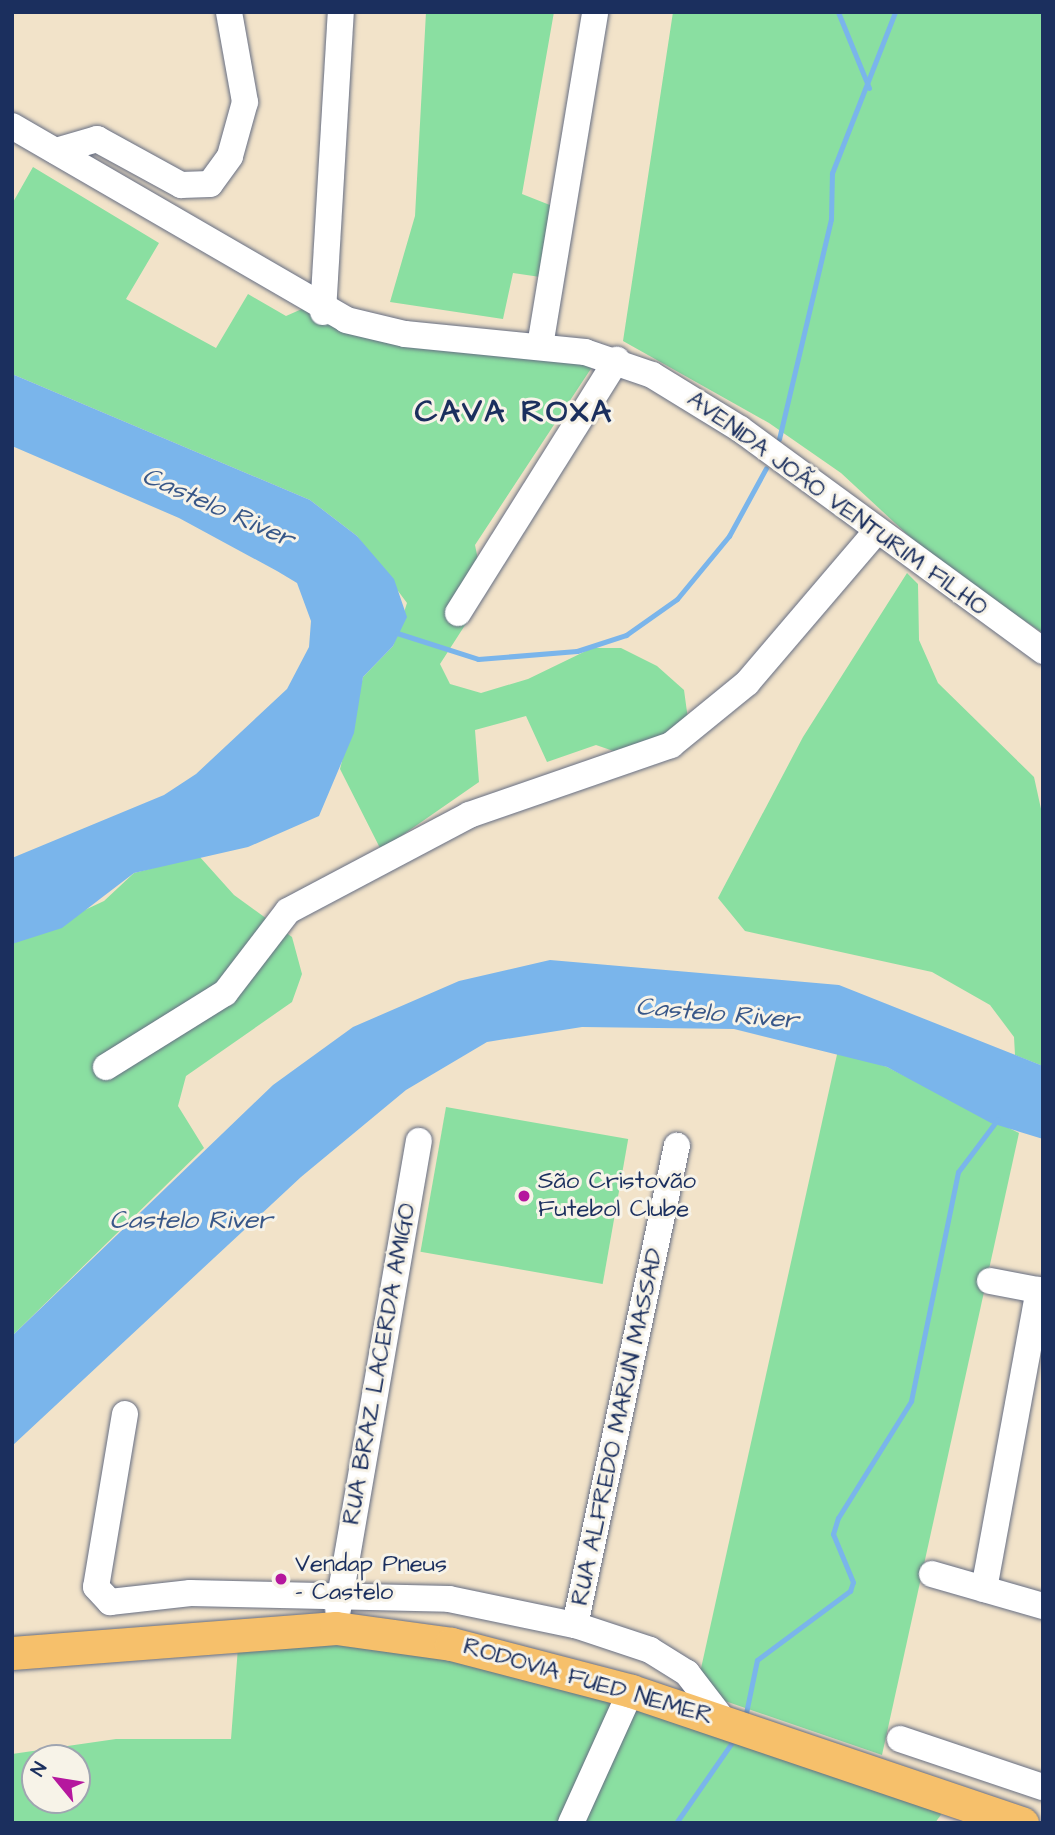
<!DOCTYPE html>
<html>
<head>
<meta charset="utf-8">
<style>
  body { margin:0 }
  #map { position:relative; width:1055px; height:1835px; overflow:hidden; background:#f2e3c9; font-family:"Architects Daughter",sans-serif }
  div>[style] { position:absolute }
  .green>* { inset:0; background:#8adfa1; transform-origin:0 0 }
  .water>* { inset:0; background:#7ab5eb }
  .stream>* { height:5px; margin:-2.5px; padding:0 2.5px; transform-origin:2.5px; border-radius:2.5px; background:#7ab5eb }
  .roads { filter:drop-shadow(0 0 2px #666e83) drop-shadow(0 0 2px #666e83) }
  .minor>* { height:26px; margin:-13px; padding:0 13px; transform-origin:13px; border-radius:13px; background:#fff }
  .major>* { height:33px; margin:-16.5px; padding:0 16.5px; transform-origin:16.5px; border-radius:16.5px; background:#f6c06b }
  .dots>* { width:19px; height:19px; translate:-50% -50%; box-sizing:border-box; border:4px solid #f7f3e8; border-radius:50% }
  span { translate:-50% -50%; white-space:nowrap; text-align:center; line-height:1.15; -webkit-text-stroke:6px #f7f3e8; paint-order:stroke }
  .street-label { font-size:24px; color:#1b2f5e }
  .poi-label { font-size:24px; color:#1b2f5e }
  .left { translate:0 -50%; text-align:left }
  .water-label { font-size:26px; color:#385788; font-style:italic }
  .district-label { font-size:32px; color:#1b2f5e; font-weight:700; letter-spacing:2px }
  .frame { position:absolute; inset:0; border:14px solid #1b2f5e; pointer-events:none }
  .north { position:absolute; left:21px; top:1744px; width:70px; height:70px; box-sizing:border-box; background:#f7f3e8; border:2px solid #9fa5b1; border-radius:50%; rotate:300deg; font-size:19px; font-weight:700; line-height:28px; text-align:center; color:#1b2f5e }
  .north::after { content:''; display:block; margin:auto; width:24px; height:32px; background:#b5179e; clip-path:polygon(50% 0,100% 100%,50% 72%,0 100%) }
</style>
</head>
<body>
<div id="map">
  <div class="green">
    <i style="clip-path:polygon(426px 12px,554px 12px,522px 194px,565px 211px,554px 279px,513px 273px,503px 319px,390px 302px,415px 216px)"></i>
    <i style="clip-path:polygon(673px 12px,1043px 12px,1043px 633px,937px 562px,841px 473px,769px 423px,623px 341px)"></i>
    <i style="clip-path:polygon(33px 167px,159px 243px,126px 299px,216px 348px,248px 294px,286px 316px,311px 305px,596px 361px,475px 545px,485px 594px,440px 664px,450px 684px,481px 693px,528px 679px,592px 648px,621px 648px,657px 666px,684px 690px,690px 734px,654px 765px,596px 745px,547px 762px,526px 716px,475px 730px,479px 782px,381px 850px,340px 769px,363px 677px,393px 646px,407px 603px,357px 536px,310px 500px,12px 374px,12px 204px)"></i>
    <i style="clip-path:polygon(907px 573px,918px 584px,919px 640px,938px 683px,1034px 777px,1043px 818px,1043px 1066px,1015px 1055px,1014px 1037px,990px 1005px,932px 972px,745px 931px,718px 898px,803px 737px)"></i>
    <i style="clip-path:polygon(199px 856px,234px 895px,292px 937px,302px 974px,292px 1002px,186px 1076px,178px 1106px,204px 1148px,12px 1336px,12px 944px,104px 901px,134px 873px)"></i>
    <i style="clip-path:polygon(838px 1050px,887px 1067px,1019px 1133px,882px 1755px,696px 1691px)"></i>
    <i style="left:446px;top:1107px;width:185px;height:147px;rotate:10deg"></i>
    <i style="clip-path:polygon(evenodd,239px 1634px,432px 1643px,948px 1805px,935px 1823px,12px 1823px,12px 1754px,116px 1739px,231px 1739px,239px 1634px,35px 1758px,77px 1758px,77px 1800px,35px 1800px,35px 1758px)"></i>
  </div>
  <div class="water">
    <i style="clip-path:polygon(12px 374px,310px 500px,357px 536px,394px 579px,407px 617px,393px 646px,363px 677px,354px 733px,319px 816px,248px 847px,134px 873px,62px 928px,12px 944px,12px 858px,164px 795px,196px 774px,287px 689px,309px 647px,311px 621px,297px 583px,277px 571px,179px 518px,12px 446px)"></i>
    <i style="clip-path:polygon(550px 960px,839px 985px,1043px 1066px,1043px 1139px,991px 1123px,887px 1067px,734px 1029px,582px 1027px,487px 1042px,406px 1090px,301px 1177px,12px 1446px,12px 1336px,273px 1085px,353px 1027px,459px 981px)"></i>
  </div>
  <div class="stream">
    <i style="left:838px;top:12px;width:82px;rotate:67.8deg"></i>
    <i style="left:779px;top:439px;width:226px;rotate:-76.7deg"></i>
    <i style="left:831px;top:219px;width:46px;rotate:-88.8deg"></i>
    <i style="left:832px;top:173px;width:173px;rotate:-68.6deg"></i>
    <i style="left:397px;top:633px;width:85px;rotate:17.8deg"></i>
    <i style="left:478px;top:659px;width:99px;rotate:-4.6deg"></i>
    <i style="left:577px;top:651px;width:52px;rotate:-18.1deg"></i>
    <i style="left:626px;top:635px;width:62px;rotate:-35.2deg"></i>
    <i style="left:677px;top:599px;width:82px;rotate:-50.5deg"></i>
    <i style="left:729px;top:536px;width:77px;rotate:-61.4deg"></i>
    <i style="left:746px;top:1713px;width:54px;rotate:-78.3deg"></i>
    <i style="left:757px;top:1660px;width:116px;rotate:-36.6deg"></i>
    <i style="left:850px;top:1591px;width:9px;rotate:-72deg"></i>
    <i style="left:853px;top:1582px;width:52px;rotate:-112.6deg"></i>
    <i style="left:833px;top:1534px;width:17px;rotate:-73deg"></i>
    <i style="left:838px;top:1518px;width:138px;rotate:-58deg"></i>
    <i style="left:911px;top:1401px;width:234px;rotate:-78.4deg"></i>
    <i style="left:958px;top:1172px;width:66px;rotate:-53deg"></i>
    <i style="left:676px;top:1823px;width:100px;rotate:-55.2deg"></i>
  </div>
  <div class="roads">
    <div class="minor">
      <i style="left:12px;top:126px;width:386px;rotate:30.1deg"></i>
      <i style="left:346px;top:320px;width:61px;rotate:13.3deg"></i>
      <i style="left:405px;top:334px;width:181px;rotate:5.7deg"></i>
      <i style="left:585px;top:352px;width:71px;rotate:18.9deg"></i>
      <i style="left:652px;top:375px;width:103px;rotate:31.5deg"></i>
      <i style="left:740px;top:429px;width:376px;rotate:36.2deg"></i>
      <i style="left:56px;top:151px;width:43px;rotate:-16.3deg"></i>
      <i style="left:97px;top:139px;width:96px;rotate:28.7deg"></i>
      <i style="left:181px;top:185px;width:29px;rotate:-2deg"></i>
      <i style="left:210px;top:184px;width:34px;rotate:-54deg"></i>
      <i style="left:230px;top:156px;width:56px;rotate:-74.5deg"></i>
      <i style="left:245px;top:102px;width:91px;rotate:-100.1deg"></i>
      <i style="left:323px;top:312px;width:301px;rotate:-86.6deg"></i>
      <i style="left:540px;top:346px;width:338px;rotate:-80.6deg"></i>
      <i style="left:458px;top:613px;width:299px;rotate:-57.9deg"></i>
      <i style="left:106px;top:1067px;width:140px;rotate:-31.9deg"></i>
      <i style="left:225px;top:993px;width:103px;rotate:-52.5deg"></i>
      <i style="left:288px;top:911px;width:205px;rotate:-27.9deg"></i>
      <i style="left:469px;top:815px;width:214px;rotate:-19.1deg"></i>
      <i style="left:671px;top:745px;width:98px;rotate:-39.2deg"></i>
      <i style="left:747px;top:683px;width:197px;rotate:-49.5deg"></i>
      <i style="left:990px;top:1281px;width:54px;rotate:10.7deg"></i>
      <i style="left:125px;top:1414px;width:175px;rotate:99.5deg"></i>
      <i style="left:96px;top:1587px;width:21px;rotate:47deg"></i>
      <i style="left:110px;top:1602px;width:81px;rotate:-6.4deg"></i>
      <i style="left:190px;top:1593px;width:259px;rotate:1.3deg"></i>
      <i style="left:449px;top:1599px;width:129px;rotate:11.7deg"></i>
      <i style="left:575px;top:1625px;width:79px;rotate:18.4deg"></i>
      <i style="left:650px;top:1650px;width:44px;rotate:31.9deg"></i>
      <i style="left:687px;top:1673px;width:61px;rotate:52.4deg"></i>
      <i style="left:932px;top:1574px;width:116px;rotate:16.1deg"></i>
      <i style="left:984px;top:1589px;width:304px;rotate:-79.6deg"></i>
      <i style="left:338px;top:1609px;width:475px;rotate:-80.2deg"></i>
      <i style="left:575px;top:1625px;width:490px;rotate:-78deg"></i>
      <i style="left:900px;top:1739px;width:151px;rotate:18.6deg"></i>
      <i style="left:571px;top:1823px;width:145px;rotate:-65.6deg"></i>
    </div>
    <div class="major">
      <i style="left:12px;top:1653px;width:325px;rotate:-4.4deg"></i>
      <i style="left:336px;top:1628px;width:116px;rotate:7.9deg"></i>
      <i style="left:451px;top:1644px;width:186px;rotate:14.6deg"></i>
      <i style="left:631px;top:1691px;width:413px;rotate:18.7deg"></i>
    </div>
  </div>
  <div class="dots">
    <i style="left:524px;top:1196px;background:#b5179e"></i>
    <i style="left:281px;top:1579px;background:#b5179e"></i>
  </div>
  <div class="street-label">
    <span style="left:837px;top:504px;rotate:36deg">AVENIDA JOÃO VENTURIM FILHO</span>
    <span style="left:380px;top:1364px;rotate:-80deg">RUA BRAZ LACERDA AMIGO</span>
    <span style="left:618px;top:1427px;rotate:-78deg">RUA ALFREDO MARUN MASSAD</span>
    <span style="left:588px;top:1682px;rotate:16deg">RODOVIA FUED NEMER</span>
  </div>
  <div class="poi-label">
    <span class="left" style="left:538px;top:1196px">São Cristovão<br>Futebol Clube</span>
    <span class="left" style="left:295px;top:1579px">Vendap Pneus<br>- Castelo</span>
  </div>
  <div class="water-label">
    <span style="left:218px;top:508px;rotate:24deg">Castelo River</span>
    <span style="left:717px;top:1014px;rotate:5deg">Castelo River</span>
    <span style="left:191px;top:1221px">Castelo River</span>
  </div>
  <div class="district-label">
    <span style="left:514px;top:412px">CAVA ROXA</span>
  </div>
  <div class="frame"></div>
  <div class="north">N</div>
</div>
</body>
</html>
